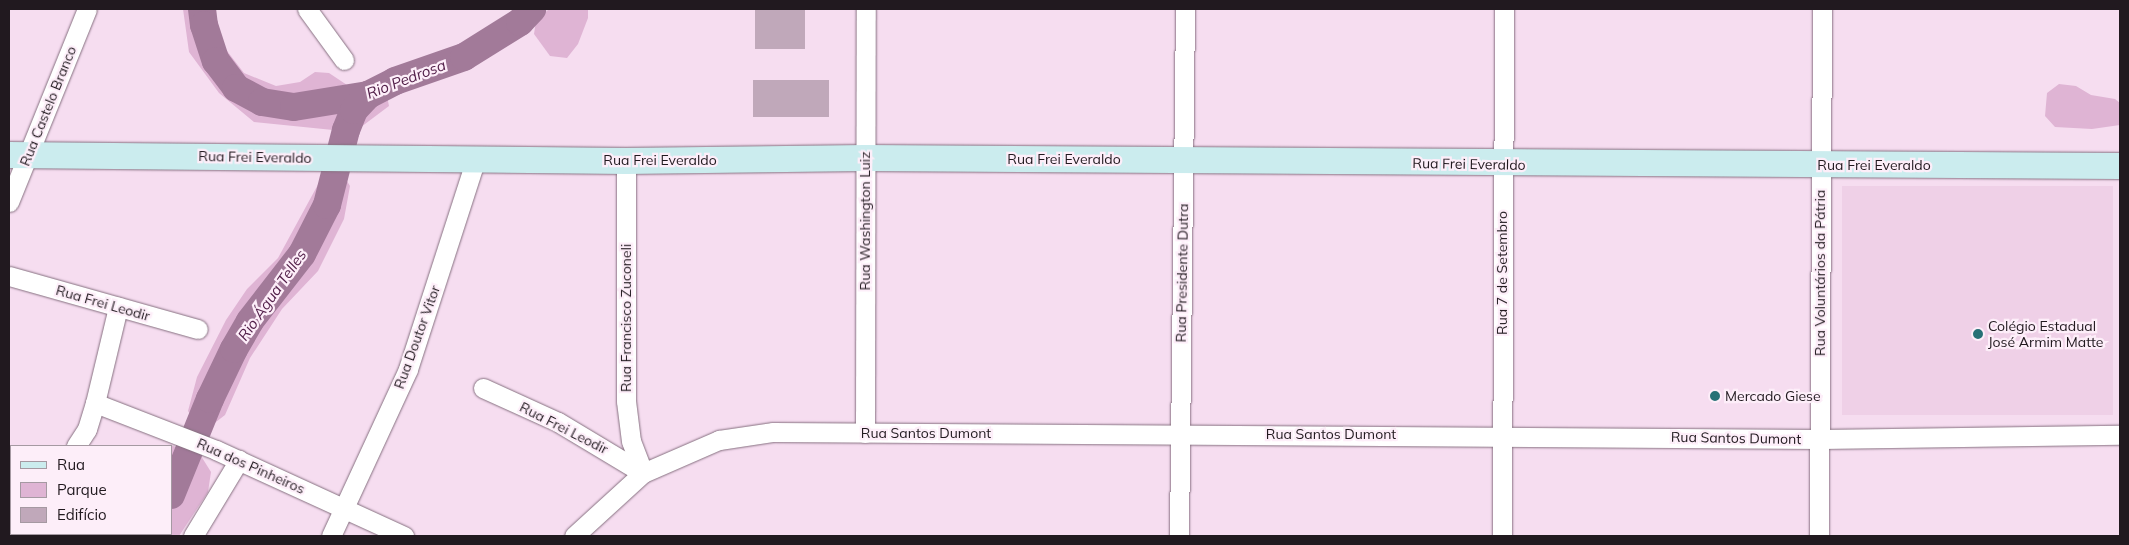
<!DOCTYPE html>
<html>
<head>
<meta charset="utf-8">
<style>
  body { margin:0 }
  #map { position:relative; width:2129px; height:545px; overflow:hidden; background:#f6ddf0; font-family:Mulish,sans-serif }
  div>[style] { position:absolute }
  .built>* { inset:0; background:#efd0e7; transform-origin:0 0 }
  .green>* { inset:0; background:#dfb4d4 }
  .river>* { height:28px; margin:-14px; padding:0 14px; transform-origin:14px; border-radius:14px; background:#a27a99 }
  .building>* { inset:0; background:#c0a8ba; transform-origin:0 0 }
  .roads { filter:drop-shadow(0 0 1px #867080) drop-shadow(0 0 1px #867080) }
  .street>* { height:19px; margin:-9.5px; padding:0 9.5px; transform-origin:9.5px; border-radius:9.5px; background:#fff }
  .secondary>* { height:26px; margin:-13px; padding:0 13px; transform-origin:13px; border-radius:13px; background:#cbecee }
  .dots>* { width:14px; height:14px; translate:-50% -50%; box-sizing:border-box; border:2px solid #fdeef9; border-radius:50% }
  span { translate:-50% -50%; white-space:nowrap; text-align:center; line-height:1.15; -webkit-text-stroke:4.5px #fdeef9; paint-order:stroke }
  .street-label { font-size:14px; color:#21191f }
  .poi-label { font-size:14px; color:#21191f }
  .left { translate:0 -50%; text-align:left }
  .water-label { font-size:15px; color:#53204a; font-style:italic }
  .frame { position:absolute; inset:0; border:10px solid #21191f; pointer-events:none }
  .legend { position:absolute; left:10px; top:445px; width:162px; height:90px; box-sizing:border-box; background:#fdeef9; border:1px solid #a599a2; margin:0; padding:6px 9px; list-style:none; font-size:15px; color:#21191f }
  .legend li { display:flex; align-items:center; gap:10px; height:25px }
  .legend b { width:25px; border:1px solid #a599a2 }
</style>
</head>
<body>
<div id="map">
  <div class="built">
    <i style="left:2113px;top:186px;width:229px;height:271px;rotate:90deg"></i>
  </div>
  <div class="green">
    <i style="clip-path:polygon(183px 9px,214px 9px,214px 34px,244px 73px,276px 86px,300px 82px,315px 72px,329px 73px,356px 91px,387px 96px,389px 106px,361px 127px,333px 130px,254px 122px,219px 93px,189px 52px)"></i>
    <i style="clip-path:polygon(549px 9px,588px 9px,588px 18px,578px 44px,567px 58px,550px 56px,534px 34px,536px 21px)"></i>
    <i style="clip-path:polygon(2059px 84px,2076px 86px,2091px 95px,2115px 99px,2120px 103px,2120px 125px,2092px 129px,2055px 127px,2045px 116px,2047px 93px)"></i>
    <i style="clip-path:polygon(333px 173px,344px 176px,350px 186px,344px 219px,318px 271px,282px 309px,250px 358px,225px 415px,212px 425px,195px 421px,188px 411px,197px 377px,226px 320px,247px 289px,278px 258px,321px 179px)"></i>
    <i style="clip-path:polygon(170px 445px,201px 456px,211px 472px,208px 492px,179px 536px,105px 536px,171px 534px,171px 446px,165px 446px)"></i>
  </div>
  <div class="river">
    <i style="left:202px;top:9px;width:16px;rotate:83deg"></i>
    <i style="left:204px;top:25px;width:38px;rotate:72deg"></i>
    <i style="left:216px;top:61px;width:34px;rotate:53deg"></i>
    <i style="left:236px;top:88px;width:30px;rotate:28deg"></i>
    <i style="left:262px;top:102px;width:32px;rotate:9deg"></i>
    <i style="left:294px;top:107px;width:75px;rotate:-9.2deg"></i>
    <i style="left:368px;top:95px;width:30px;rotate:-27deg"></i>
    <i style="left:395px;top:81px;width:73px;rotate:-19.2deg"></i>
    <i style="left:464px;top:57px;width:66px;rotate:-32deg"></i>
    <i style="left:520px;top:22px;width:18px;rotate:-47deg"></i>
    <i style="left:171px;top:495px;width:104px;rotate:-67.9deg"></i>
    <i style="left:210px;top:399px;width:55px;rotate:-64.4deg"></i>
    <i style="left:234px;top:349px;width:32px;rotate:-60deg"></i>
    <i style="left:250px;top:321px;width:85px;rotate:-52.2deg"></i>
    <i style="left:302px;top:254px;width:55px;rotate:-63deg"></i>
    <i style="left:327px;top:205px;width:77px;rotate:-75.8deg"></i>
    <i style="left:346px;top:130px;width:22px;rotate:-68deg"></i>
    <i style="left:354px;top:110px;width:21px;rotate:-47deg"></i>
    <i style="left:153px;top:536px;width:2px;rotate:-63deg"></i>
  </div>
  <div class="building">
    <i style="left:755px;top:9px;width:50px;height:40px"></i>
    <i style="left:753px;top:80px;width:76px;height:37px"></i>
  </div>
  <div class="roads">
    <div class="street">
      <i style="left:307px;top:9px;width:63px;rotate:54deg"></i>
      <i style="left:626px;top:161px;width:240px;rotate:90deg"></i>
      <i style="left:626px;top:401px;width:40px;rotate:82.9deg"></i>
      <i style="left:631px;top:441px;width:34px;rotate:69deg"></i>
      <i style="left:9px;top:202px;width:208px;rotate:-68deg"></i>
      <i style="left:9px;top:276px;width:196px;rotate:15.7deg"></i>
      <i style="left:483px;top:388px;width:82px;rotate:24.4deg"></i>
      <i style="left:558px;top:422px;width:99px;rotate:31deg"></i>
      <i style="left:95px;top:403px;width:130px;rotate:21.2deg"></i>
      <i style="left:216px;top:450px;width:207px;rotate:24.6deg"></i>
      <i style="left:865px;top:433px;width:424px;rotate:-89.9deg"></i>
      <i style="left:76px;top:446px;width:20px;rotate:-57deg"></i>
      <i style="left:87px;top:429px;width:27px;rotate:-73deg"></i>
      <i style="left:95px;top:403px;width:99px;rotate:-76.5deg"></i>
      <i style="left:9px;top:517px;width:4px;rotate:-56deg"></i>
      <i style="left:193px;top:536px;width:89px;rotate:-58.8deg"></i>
      <i style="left:331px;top:536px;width:184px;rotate:-65.2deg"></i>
      <i style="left:408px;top:369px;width:221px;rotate:-72.1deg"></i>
      <i style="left:574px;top:536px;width:93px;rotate:-42.4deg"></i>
      <i style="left:643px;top:473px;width:83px;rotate:-23.5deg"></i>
      <i style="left:719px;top:440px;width:55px;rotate:-8.4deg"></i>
      <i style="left:773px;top:432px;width:1048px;rotate:0.38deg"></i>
      <i style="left:1821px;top:439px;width:299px;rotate:-0.8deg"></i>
      <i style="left:1179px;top:536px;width:527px;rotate:-89.35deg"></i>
      <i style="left:1502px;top:536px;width:527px;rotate:-89.78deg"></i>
      <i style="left:1819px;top:536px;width:527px;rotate:-89.67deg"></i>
    </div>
    <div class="secondary">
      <i style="left:9px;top:155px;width:617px;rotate:0.56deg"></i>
      <i style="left:626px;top:161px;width:239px;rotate:-0.7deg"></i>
      <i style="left:865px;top:158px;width:1255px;rotate:0.37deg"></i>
    </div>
  </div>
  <div class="dots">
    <i style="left:1978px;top:334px;background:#277176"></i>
    <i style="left:1715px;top:396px;background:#277176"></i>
  </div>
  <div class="street-label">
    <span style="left:48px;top:106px;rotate:-68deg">Rua Castelo Branco</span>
    <span style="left:255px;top:157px;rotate:1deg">Rua Frei Everaldo</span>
    <span style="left:1064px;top:159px">Rua Frei Everaldo</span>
    <span style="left:660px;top:160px">Rua Frei Everaldo</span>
    <span style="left:1469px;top:164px;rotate:1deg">Rua Frei Everaldo</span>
    <span style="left:1874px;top:165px">Rua Frei Everaldo</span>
    <span style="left:865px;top:221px;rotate:-90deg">Rua Washington Luiz</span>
    <span style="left:1182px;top:273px;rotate:-89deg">Rua Presidente Dutra</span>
    <span style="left:1502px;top:273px;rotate:-90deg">Rua 7 de Setembro</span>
    <span style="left:1820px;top:273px;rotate:-90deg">Rua Voluntários da Pátria</span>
    <span style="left:103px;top:303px;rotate:16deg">Rua Frei Leodir</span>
    <span style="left:626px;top:318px;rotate:-90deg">Rua Francisco Zuconeli</span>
    <span style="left:417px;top:337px;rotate:-70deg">Rua Doutor Vitor</span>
    <span style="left:564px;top:428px;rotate:27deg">Rua Frei Leodir</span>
    <span style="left:926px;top:433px">Rua Santos Dumont</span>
    <span style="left:1331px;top:434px">Rua Santos Dumont</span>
    <span style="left:1736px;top:438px;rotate:1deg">Rua Santos Dumont</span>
    <span style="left:251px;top:466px;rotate:24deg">Rua dos Pinheiros</span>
  </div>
  <div class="poi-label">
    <span class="left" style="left:1988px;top:334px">Colégio Estadual<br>José Armim Matte</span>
    <span class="left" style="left:1725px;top:396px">Mercado Giese</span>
  </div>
  <div class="water-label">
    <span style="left:406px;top:79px;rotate:-21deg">Rio Pedrosa</span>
    <span style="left:272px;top:295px;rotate:-55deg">Rio Água Telles</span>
  </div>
  <div class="frame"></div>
  <ul class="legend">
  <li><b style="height:6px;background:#cbecee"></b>Rua</li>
  <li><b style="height:14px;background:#dfb4d4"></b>Parque</li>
  <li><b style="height:14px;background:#c0a8ba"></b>Edifício</li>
  </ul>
</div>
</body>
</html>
